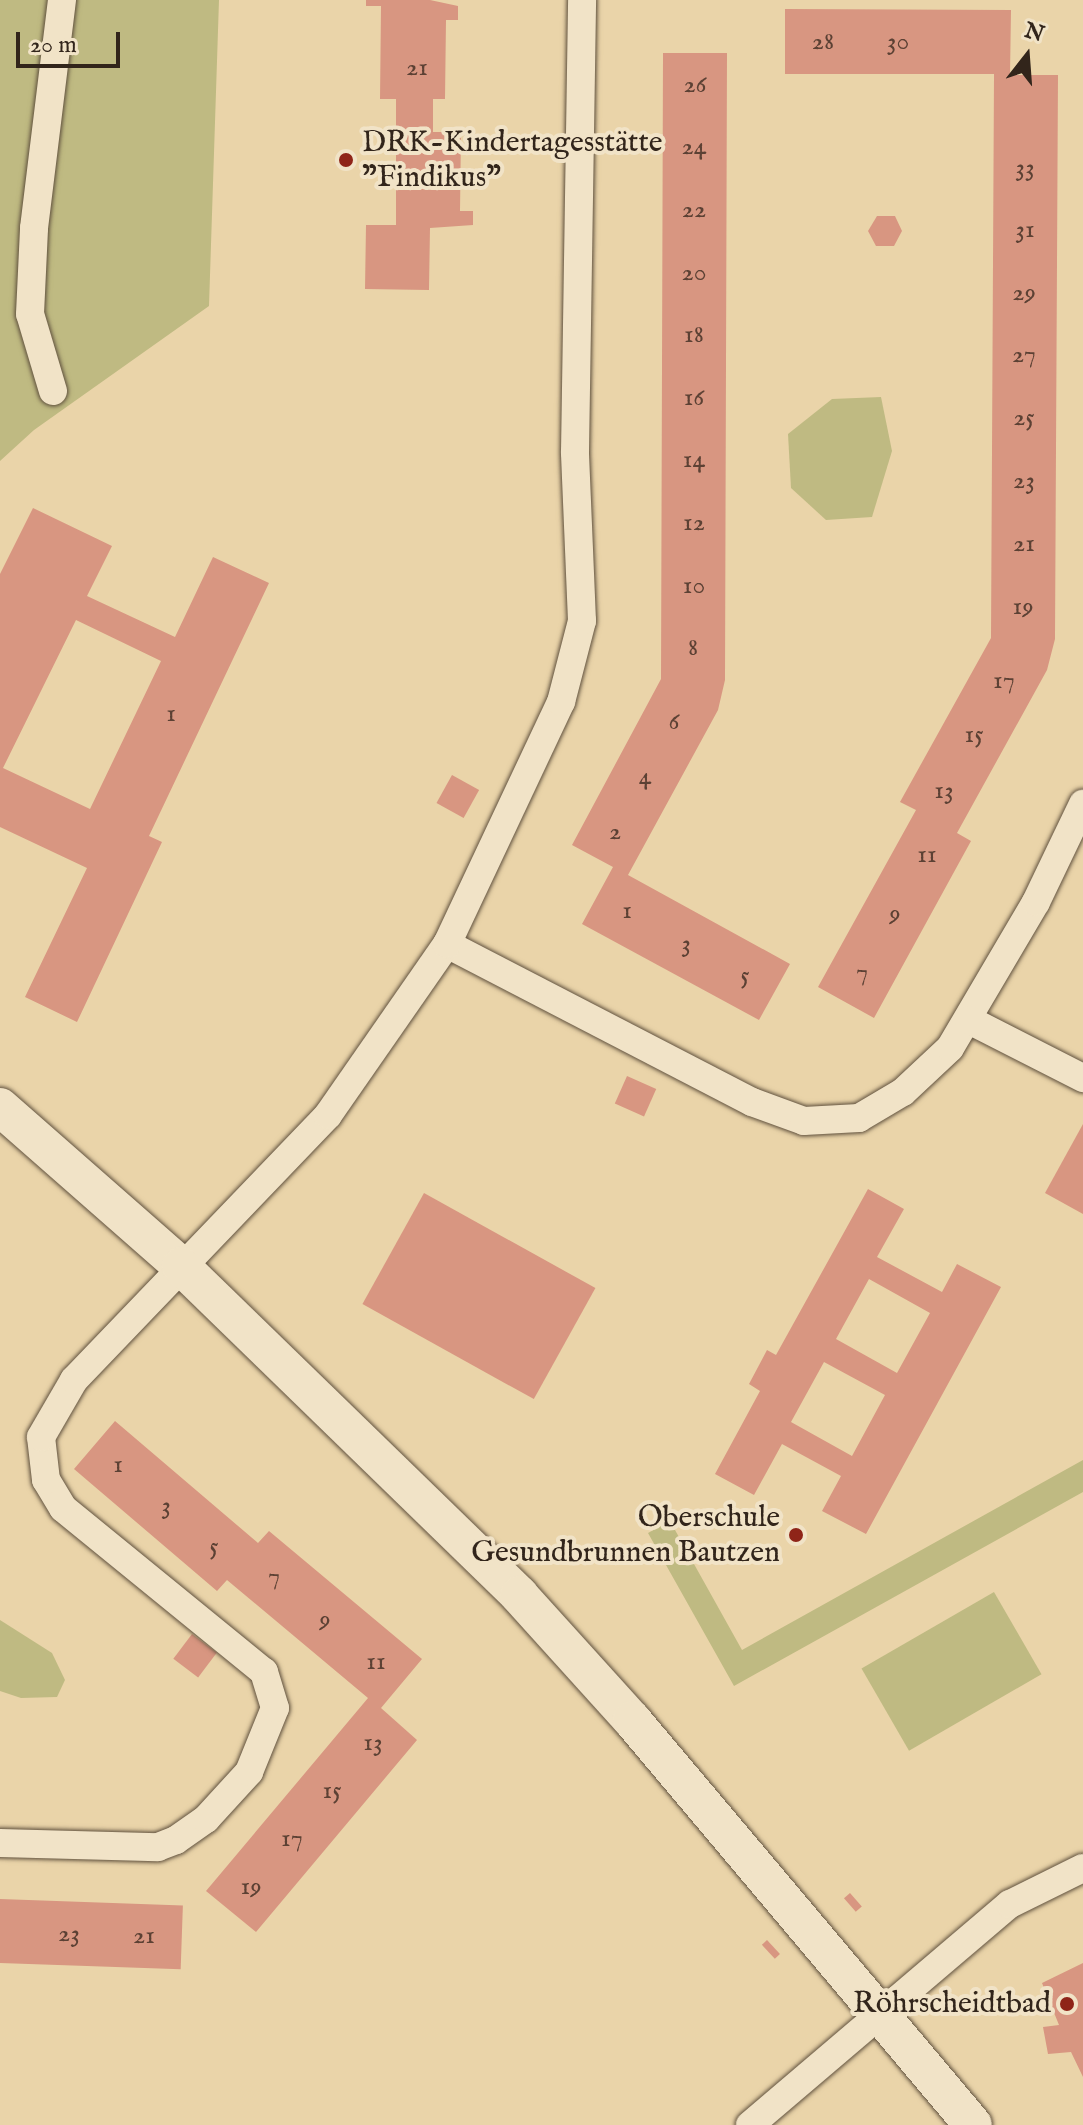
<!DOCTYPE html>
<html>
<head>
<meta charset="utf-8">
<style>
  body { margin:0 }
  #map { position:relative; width:1083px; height:2125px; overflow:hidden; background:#ead4a9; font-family:"IM FELL English",serif }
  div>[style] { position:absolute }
  .green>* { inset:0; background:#bfba82; transform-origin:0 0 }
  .building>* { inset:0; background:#d89681; transform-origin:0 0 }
  .roads { filter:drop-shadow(0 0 2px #60513e) drop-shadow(0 0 2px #60513e) }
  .street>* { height:28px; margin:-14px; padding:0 14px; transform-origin:14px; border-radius:14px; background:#f1e3c7 }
  .secondary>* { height:38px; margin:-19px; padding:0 19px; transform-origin:19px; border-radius:19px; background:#f1e3c7 }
  .dots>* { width:22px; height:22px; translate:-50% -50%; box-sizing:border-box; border:4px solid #f1e3c7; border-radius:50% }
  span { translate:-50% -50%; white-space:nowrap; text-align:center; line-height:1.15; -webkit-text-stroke:8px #f1e3c7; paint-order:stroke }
  .number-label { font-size:26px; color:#5c4134 }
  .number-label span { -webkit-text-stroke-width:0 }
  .poi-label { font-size:30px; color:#32251b }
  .left { translate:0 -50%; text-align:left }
  .right { translate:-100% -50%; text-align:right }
  .north { position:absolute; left:987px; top:16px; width:80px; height:80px; -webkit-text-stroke:6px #f1e3c7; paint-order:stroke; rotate:17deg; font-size:22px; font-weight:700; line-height:32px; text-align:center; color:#32251b }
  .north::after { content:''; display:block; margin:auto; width:28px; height:36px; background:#32251b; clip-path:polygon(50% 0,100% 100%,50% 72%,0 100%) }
  .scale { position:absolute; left:16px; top:32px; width:104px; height:36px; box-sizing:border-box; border:4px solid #32251b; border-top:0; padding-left:10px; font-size:24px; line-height:28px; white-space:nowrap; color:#32251b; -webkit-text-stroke:6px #f1e3c7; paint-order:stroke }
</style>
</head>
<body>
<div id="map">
  <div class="green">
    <i style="clip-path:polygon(0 0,219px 0,209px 306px,34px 430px,0 461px)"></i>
    <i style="clip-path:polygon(881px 397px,892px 451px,872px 517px,826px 520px,791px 488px,788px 434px,832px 399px)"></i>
    <i style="clip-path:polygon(1083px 1460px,1083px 1492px,734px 1686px,648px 1533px,670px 1521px,742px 1650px)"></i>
    <i style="left:994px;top:1592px;width:95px;height:153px;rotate:60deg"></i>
    <i style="clip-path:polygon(0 1620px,52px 1653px,65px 1680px,57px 1697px,21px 1698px,0 1691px)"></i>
  </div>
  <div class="building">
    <i style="clip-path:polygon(366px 0,430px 0,458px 6px,458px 20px,446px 20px,445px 99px,433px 99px,433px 132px,461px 132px,460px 211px,473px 211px,473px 225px,430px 228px,429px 290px,365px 289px,366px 225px,396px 225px,396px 99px,380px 99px,381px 6px,366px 6px)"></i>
    <i style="clip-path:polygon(785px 9px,1011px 10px,1010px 75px,1058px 75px,1055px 639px,1047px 670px,957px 833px,971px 841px,874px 1018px,818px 987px,916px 810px,900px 802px,991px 638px,994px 74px,785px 74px)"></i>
    <i style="clip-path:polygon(663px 53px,727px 53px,725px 680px,718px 710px,628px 875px,790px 964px,759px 1020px,582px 924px,613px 867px,572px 845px,661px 679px)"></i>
    <i style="clip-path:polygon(877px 216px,895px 216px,902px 231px,894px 246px,876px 246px,868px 231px)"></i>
    <i style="clip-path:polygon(evenodd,33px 508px,112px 546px,87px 596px,175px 637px,213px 557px,269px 583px,149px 836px,162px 842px,77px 1022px,25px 997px,87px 868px,0 827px,0 574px,33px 508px,76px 620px,161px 661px,90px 809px,3px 768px,76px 620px)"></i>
    <i style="left:452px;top:775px;width:31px;height:32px;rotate:29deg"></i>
    <i style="left:627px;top:1076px;width:32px;height:30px;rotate:24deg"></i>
    <i style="clip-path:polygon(1083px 1124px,1083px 1214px,1045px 1193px)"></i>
    <i style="clip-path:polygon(evenodd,868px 1189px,904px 1209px,877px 1257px,942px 1292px,957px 1264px,1001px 1287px,866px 1534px,822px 1511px,841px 1476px,782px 1444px,754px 1495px,715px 1474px,760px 1391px,749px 1384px,767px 1350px,776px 1355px,868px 1189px,869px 1279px,930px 1313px,897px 1373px,836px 1339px,869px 1279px,868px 1189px,824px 1362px,885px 1395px,852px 1456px,791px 1422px,824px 1362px)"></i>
    <i style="left:424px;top:1193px;width:196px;height:127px;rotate:29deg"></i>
    <i style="clip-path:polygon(115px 1421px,258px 1543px,269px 1531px,422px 1659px,381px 1708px,417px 1740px,256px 1932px,206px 1891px,368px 1698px,227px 1580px,217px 1591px,74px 1469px)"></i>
    <i style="left:192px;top:1634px;width:31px;height:31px;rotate:37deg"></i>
    <i style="left:850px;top:1893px;width:18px;height:8px;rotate:49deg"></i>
    <i style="left:0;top:1899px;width:183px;height:64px;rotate:2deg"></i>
    <i style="left:767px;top:1940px;width:19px;height:7px;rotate:47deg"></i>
    <i style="clip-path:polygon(1083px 1963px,1083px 2077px,1071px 2052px,1048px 2054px,1043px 2027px,1059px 2025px,1042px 1983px)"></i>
  </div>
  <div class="roads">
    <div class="street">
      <i style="left:53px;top:391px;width:80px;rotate:-106.6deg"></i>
      <i style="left:30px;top:314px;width:86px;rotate:-87.3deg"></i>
      <i style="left:34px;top:228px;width:230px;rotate:-83deg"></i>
      <i style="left:447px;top:944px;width:343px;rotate:27.4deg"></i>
      <i style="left:752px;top:1102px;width:55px;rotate:20.1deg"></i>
      <i style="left:804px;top:1121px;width:55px;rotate:-3.1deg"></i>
      <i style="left:859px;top:1118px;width:51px;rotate:-30.6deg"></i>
      <i style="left:903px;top:1092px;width:64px;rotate:-43.1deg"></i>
      <i style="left:950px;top:1048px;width:169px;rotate:-59.5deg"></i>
      <i style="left:1036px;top:902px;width:109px;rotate:-64.4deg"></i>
      <i style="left:969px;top:1020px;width:128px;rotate:27deg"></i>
      <i style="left:0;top:1843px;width:158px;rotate:1.5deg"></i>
      <i style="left:158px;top:1847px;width:19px;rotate:-21deg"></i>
      <i style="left:176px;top:1840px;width:37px;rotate:-35deg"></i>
      <i style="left:206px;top:1819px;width:64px;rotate:-47.5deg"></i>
      <i style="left:249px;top:1772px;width:69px;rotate:-67.9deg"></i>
      <i style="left:275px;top:1708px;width:38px;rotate:-107deg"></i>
      <i style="left:264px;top:1672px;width:259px;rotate:-140.8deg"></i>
      <i style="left:63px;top:1508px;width:33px;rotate:-121deg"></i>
      <i style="left:46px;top:1480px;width:43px;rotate:-96.6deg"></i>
      <i style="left:41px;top:1437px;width:66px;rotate:-59.9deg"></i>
      <i style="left:74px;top:1380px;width:367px;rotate:-46.2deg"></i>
      <i style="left:328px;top:1115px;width:208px;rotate:-55.2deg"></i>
      <i style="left:447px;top:944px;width:268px;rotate:-64.8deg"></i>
      <i style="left:561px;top:702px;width:84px;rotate:-75.5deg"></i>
      <i style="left:582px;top:621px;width:169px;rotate:-92.4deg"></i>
      <i style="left:575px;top:452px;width:452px;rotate:-89.1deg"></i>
      <i style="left:750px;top:2125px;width:341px;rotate:-40.4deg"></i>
      <i style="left:1010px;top:1904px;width:81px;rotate:-26.3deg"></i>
    </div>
    <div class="secondary">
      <i style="left:0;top:1107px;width:241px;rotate:41.3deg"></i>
      <i style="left:181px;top:1266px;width:472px;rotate:44.2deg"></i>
      <i style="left:519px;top:1595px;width:169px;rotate:47.9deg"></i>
      <i style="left:632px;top:1720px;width:529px;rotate:49.9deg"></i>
    </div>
  </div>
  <div class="dots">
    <i style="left:346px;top:160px;background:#8f2418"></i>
    <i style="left:796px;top:1535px;background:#8f2418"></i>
    <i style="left:1067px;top:2004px;background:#8f2418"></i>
  </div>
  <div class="number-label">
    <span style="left:823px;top:42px">28</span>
    <span style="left:898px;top:42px">30</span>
    <span style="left:417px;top:68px">21</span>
    <span style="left:695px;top:85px">26</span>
    <span style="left:694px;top:147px">24</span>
    <span style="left:1025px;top:168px">33</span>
    <span style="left:694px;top:210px">22</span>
    <span style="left:1025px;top:230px">31</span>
    <span style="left:694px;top:273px">20</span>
    <span style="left:1024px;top:293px">29</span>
    <span style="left:694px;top:335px">18</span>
    <span style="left:1024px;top:355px">27</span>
    <span style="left:694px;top:398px">16</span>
    <span style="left:1024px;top:418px">25</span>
    <span style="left:694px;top:460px">14</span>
    <span style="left:1024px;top:481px">23</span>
    <span style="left:694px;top:523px">12</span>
    <span style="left:1024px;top:544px">21</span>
    <span style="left:694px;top:586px">10</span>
    <span style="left:1023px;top:607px">19</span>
    <span style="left:693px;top:648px">8</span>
    <span style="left:1004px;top:681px">17</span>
    <span style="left:171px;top:714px">1</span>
    <span style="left:674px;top:722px">6</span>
    <span style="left:974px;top:735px">15</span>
    <span style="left:645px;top:777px">4</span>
    <span style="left:944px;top:791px">13</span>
    <span style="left:615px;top:832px">2</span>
    <span style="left:927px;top:855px">11</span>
    <span style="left:627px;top:911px">1</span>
    <span style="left:895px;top:914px">9</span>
    <span style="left:686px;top:944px">3</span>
    <span style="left:862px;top:973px">7</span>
    <span style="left:745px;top:976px">5</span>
    <span style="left:118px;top:1465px">1</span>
    <span style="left:166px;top:1506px">3</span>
    <span style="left:214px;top:1547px">5</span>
    <span style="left:274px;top:1577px">7</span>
    <span style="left:325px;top:1620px">9</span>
    <span style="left:376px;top:1662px">11</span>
    <span style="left:373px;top:1743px">13</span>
    <span style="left:332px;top:1791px">15</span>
    <span style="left:292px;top:1839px">17</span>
    <span style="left:251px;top:1887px">19</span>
    <span style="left:69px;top:1934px">23</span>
    <span style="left:144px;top:1936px">21</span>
  </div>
  <div class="poi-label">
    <span class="left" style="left:362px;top:160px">DRK-Kindertagesstätte<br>"Findikus"</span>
    <span class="right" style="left:780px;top:1535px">Oberschule<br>Gesundbrunnen Bautzen</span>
    <span class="right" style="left:1051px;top:2004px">Röhrscheidtbad</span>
  </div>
  <div class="north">N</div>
  <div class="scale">20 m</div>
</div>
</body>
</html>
